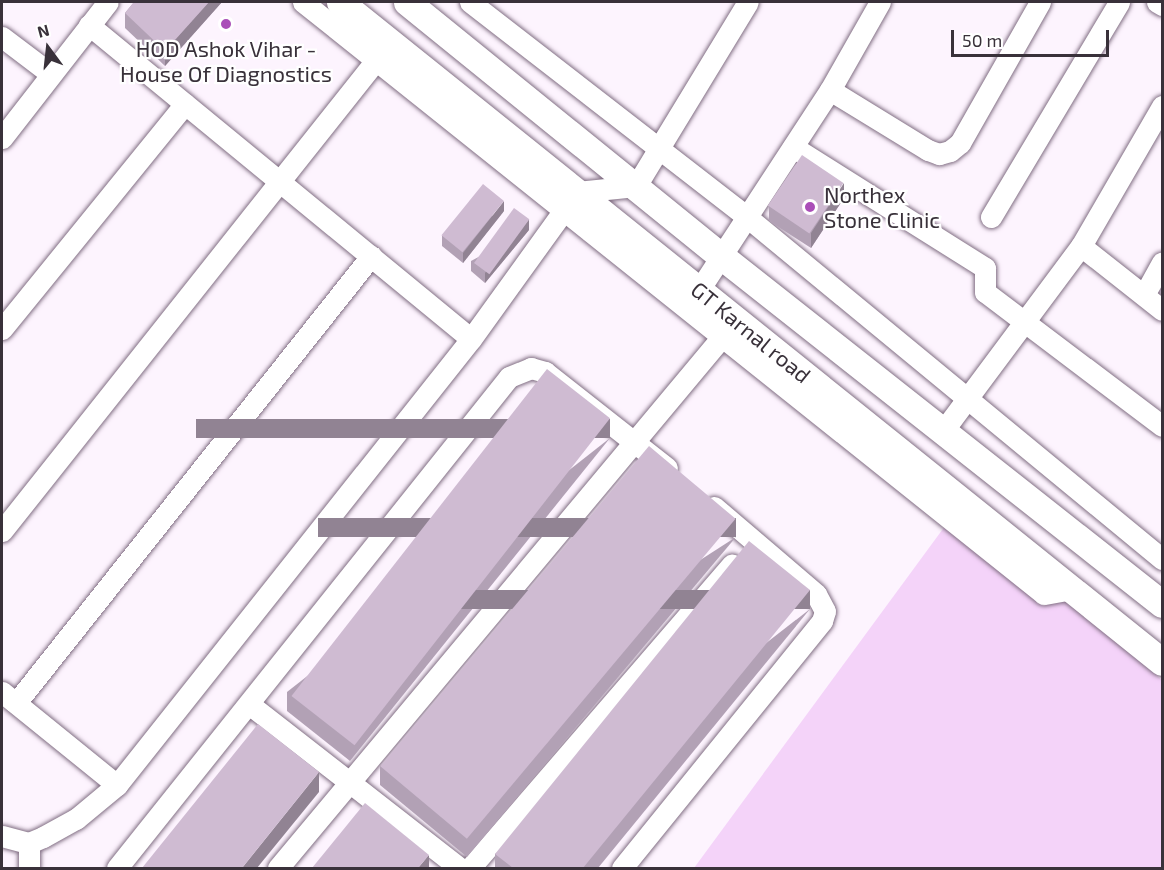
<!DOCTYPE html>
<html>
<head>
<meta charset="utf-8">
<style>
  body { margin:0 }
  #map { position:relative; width:1164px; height:870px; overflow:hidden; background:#fdf4fe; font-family:"Exo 2",sans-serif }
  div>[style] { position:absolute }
  .green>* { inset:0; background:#f4d3f9 }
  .roads { filter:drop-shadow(0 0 2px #816e83) drop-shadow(0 0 2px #816e83) }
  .minor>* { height:21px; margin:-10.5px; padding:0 10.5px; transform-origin:10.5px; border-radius:10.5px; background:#fff }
  .major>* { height:27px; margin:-13.5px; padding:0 13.5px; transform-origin:13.5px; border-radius:13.5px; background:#fff }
  .wall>* { inset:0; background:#b2a1b5 }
  .shaded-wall>* { inset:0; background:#918393; transform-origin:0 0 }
  .building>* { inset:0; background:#cfbbd2; transform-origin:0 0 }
  .dots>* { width:16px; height:16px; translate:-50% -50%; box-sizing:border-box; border:3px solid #fff; border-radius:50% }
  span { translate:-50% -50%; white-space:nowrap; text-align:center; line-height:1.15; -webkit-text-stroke:4.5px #fff; paint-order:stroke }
  .poi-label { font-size:22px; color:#39313a }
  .left { translate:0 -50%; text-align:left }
  .street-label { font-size:22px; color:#39313a }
  .frame { position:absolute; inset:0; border:3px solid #39313a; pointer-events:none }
  .north { position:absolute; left:18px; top:18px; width:60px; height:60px; -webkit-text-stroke:4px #fff; paint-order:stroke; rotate:345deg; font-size:16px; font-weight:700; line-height:24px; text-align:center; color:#39313a }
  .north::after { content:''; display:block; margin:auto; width:21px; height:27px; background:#39313a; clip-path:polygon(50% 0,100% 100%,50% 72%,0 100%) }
  .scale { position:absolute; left:951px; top:30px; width:158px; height:27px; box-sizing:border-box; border:3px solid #39313a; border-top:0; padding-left:8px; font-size:18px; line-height:21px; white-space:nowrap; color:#39313a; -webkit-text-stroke:4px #fff; paint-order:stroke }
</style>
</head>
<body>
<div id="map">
  <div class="green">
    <i style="clip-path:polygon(959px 507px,1162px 680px,1162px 868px,694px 868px)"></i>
  </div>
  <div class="roads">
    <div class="minor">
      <i style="left:303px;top:2px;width:948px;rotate:38.62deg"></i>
      <i style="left:1044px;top:594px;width:27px;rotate:-10deg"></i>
      <i style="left:470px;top:2px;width:351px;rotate:37.8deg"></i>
      <i style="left:747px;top:217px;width:538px;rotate:39.49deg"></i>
      <i style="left:1157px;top:2px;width:6px;rotate:31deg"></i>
      <i style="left:89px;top:25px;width:494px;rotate:39.4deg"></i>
      <i style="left:2px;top:37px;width:61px;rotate:37.1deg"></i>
      <i style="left:830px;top:90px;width:115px;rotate:31.5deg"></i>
      <i style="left:928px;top:150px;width:12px;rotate:20deg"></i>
      <i style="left:939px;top:154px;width:11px;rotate:-15deg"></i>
      <i style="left:950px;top:151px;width:13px;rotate:-39deg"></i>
      <i style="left:960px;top:143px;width:162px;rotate:-60.4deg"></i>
      <i style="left:2px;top:138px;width:172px;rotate:-52.1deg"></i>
      <i style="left:793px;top:147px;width:227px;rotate:32.2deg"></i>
      <i style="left:985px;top:268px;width:24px;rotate:90deg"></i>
      <i style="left:985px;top:292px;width:222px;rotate:37.1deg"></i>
      <i style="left:991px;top:217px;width:250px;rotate:-59.2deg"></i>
      <i style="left:1081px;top:246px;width:162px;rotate:-59.9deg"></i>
      <i style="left:699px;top:290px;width:239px;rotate:-56.8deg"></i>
      <i style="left:830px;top:90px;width:101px;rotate:-60.4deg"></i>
      <i style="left:1144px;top:295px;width:37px;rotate:-61deg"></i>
      <i style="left:2px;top:329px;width:290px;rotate:-50.9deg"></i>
      <i style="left:943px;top:431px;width:231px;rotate:-53.3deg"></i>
      <i style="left:1081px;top:246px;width:103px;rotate:38.3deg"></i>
      <i style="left:2px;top:531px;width:614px;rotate:-51.54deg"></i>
      <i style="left:2px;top:692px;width:148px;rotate:39deg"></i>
      <i style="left:16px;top:703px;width:571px;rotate:-51.54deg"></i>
      <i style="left:249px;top:704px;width:267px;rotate:37.9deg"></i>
      <i style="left:2px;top:836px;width:28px;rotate:15deg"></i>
      <i style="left:29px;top:843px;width:15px;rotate:-23deg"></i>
      <i style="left:43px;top:837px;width:38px;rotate:-29deg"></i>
      <i style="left:76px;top:819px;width:53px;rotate:-39.7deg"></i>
      <i style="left:117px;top:785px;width:569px;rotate:-51.56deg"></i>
      <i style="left:471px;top:339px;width:181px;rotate:-54.2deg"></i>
      <i style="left:577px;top:192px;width:59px;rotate:-5.8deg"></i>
      <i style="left:636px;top:186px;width:215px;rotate:-58.7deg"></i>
      <i style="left:29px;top:843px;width:25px;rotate:90deg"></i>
      <i style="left:117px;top:868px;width:628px;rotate:-51.4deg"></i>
      <i style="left:509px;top:377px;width:24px;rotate:-22deg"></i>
      <i style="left:531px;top:368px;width:15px;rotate:16deg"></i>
      <i style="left:545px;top:372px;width:155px;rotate:38.2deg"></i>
      <i style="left:278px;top:868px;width:706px;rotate:-50.11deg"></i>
      <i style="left:470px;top:868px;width:401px;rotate:-49.2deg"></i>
      <i style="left:622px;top:868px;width:318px;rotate:-51deg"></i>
      <i style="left:822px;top:621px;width:10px;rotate:-73deg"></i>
      <i style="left:825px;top:611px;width:19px;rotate:-118deg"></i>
      <i style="left:816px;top:594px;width:134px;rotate:-139.5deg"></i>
    </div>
    <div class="major">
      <i style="left:340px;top:2px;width:1054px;rotate:38.76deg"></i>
      <i style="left:407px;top:2px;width:404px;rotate:39deg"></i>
      <i style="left:721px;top:256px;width:562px;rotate:38.28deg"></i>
    </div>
  </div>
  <div class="wall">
    <i style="clip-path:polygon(134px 2px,222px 2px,165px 66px,125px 28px,125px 13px)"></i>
    <i style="clip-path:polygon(844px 198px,811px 248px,769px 221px,769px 206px)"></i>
    <i style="clip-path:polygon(504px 211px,463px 263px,442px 246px,442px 236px)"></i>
    <i style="clip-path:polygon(529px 230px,485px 283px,471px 271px,471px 261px)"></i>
    <i style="clip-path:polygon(610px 438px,350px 761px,287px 711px,287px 692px)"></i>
    <i style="clip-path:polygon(736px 537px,467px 857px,380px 785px,380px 766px)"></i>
    <i style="clip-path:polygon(810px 609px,598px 868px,495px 868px,495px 854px)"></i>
  </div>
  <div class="shaded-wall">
    <i style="clip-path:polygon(209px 2px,222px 2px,165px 66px,165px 51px)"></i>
    <i style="clip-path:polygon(844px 183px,844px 198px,811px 248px,811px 233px)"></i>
    <i style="clip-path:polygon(504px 201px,504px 211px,463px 263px,463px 253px)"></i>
    <i style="clip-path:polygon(529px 219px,529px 230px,485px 283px,485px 273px)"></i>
    <i style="left:610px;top:419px;width:19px;height:414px;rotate:90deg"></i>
    <i style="left:736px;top:518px;width:19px;height:418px;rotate:90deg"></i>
    <i style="left:810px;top:590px;width:19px;height:359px;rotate:90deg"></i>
    <i style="clip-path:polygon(319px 772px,319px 792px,257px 868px,242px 868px)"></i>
    <i style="clip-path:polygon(429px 855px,429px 868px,418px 868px)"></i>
  </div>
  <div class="building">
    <i style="clip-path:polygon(134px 2px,209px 2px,165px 51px,125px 13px)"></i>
    <i style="left:802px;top:155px;width:50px;height:61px;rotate:34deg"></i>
    <i style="left:483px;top:184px;width:27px;height:66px;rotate:39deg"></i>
    <i style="left:514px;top:208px;width:19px;height:68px;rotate:36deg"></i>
    <i style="left:547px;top:369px;width:80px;height:415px;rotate:38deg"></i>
    <i style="left:649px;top:446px;width:113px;height:418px;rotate:40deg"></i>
    <i style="clip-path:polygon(749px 541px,810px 590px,583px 868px,513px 868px,495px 854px)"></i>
    <i style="clip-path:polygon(258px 724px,319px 772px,242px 868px,142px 868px)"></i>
    <i style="clip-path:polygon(365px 803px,429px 855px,418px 868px,312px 868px)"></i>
  </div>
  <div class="dots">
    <i style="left:226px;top:24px;background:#aa4eb8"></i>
    <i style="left:810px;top:207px;background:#aa4eb8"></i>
  </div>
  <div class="poi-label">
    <span style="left:226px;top:61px">HOD Ashok Vihar -<br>House Of Diagnostics</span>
    <span class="left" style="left:824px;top:207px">Northex<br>Stone Clinic</span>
  </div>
  <div class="street-label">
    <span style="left:751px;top:332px;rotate:39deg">GT Karnal road</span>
  </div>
  <div class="frame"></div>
  <div class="north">N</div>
  <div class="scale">50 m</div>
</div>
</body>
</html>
